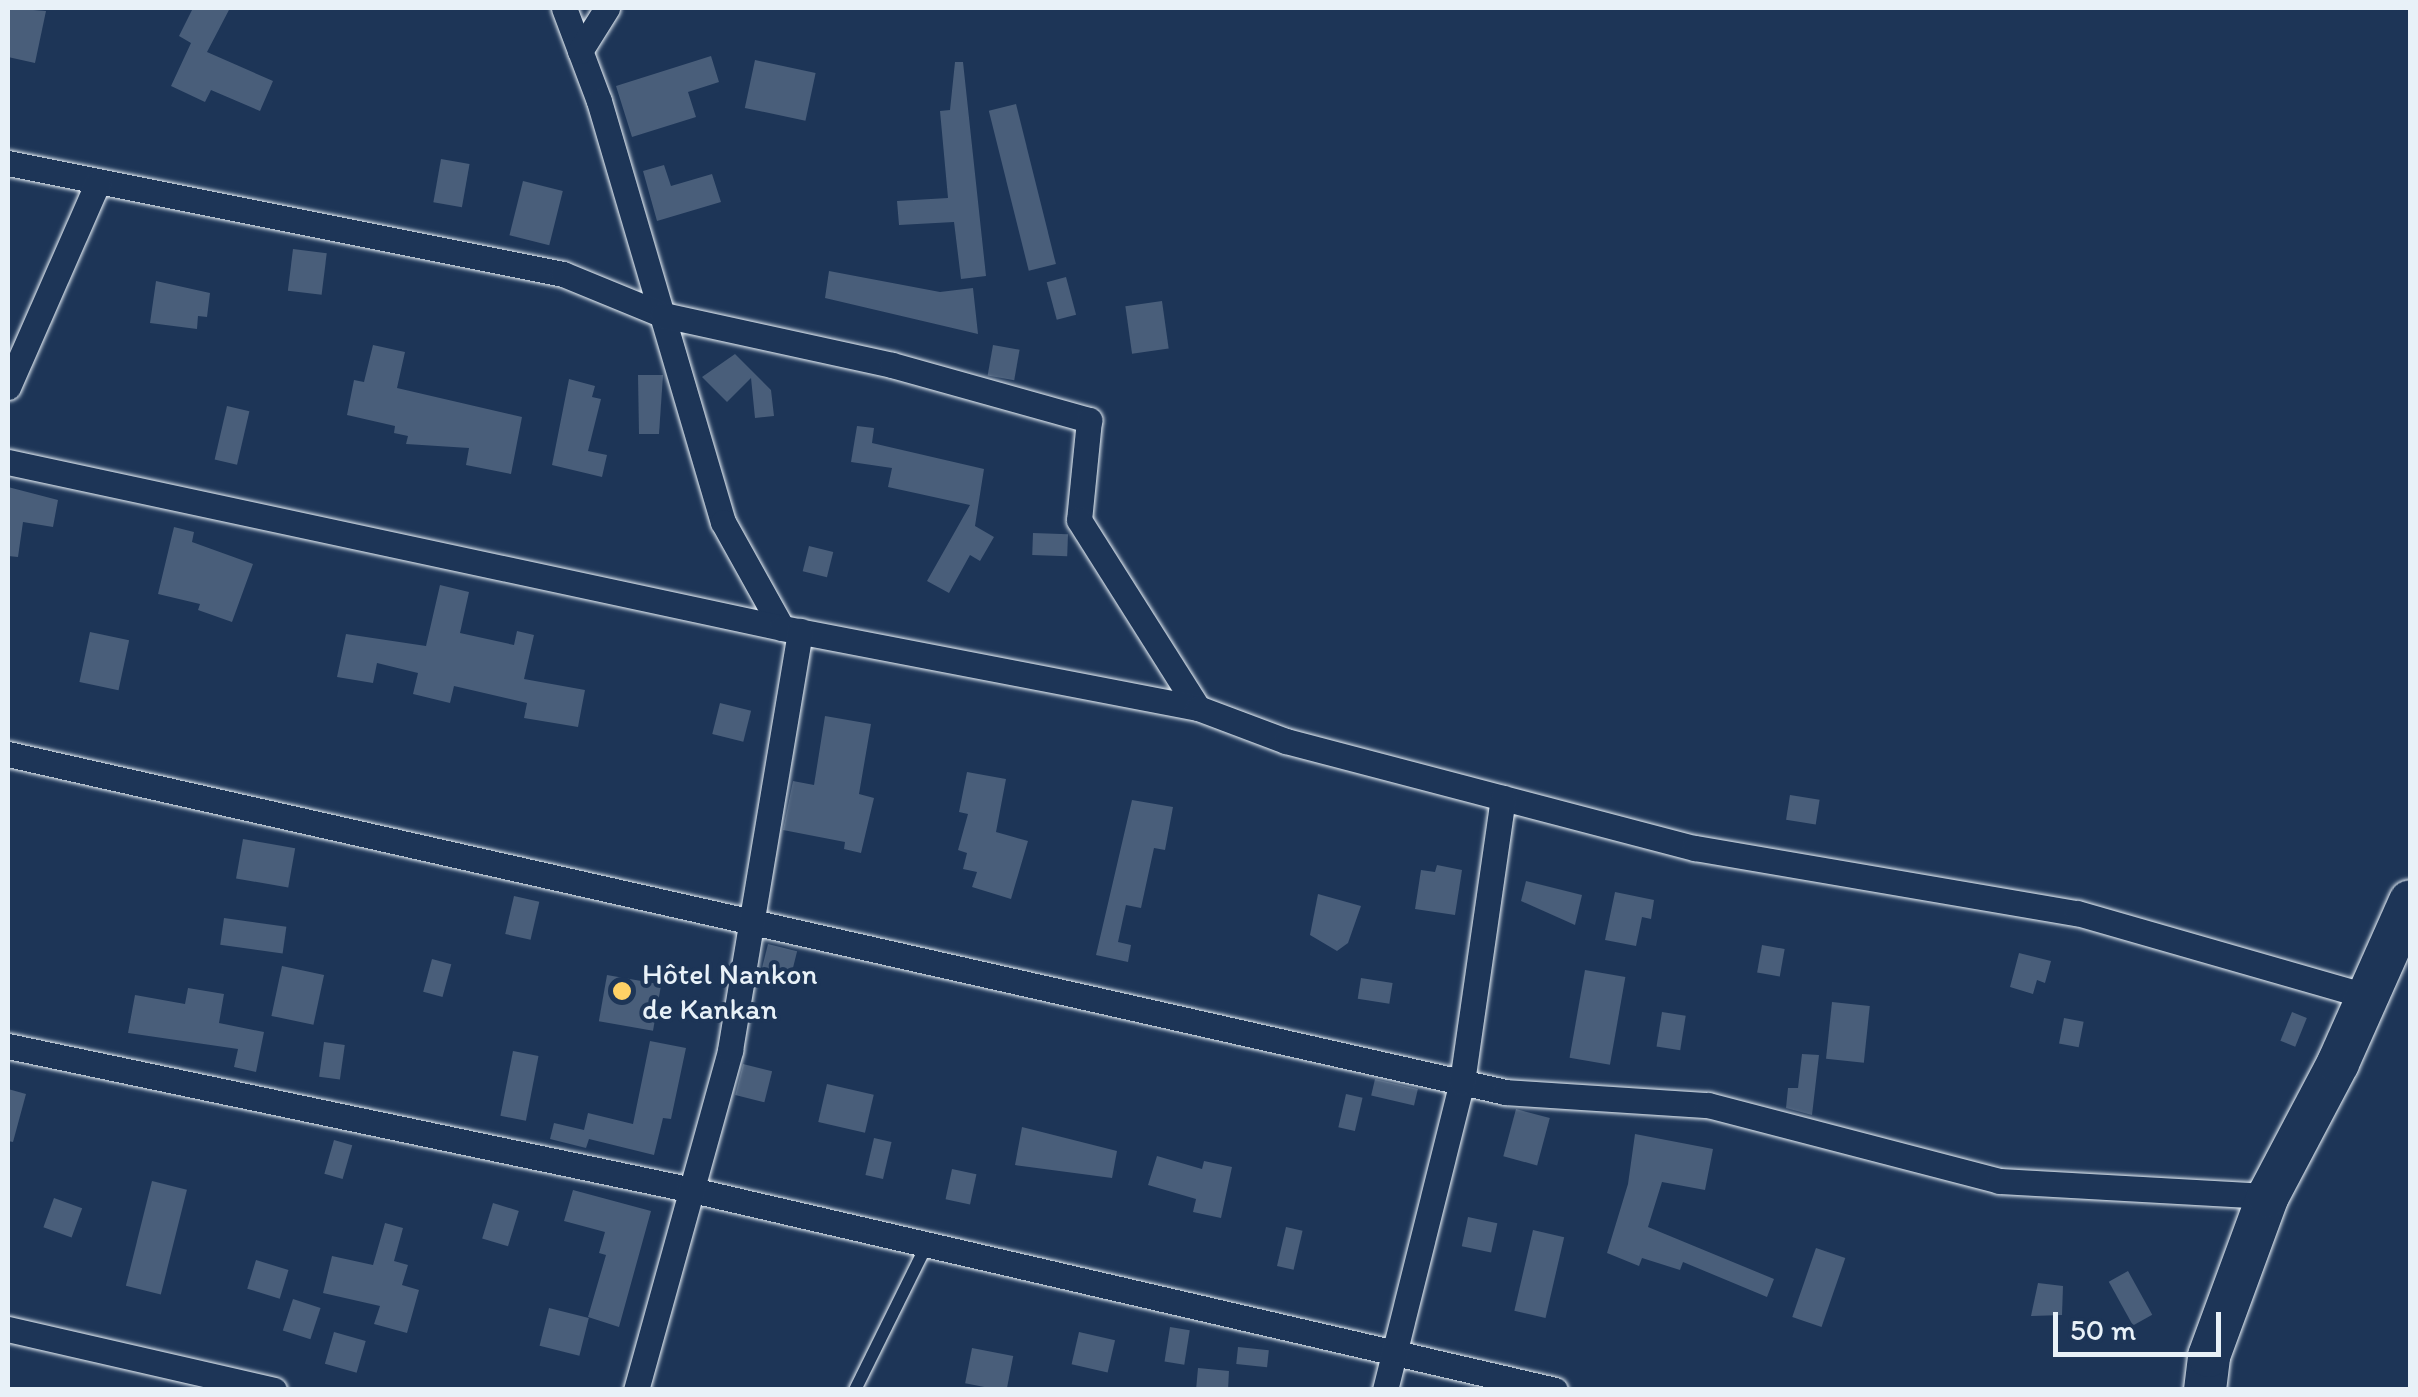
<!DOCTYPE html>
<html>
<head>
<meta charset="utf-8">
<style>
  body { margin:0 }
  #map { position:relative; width:2418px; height:1397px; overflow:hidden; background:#1d3557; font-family:Itim,sans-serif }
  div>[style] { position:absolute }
  .building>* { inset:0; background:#495e7a; transform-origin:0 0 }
  .roads { filter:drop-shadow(0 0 2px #e8f1f8) drop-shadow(0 0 2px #e8f1f8) }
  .service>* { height:12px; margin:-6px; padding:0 6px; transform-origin:6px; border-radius:6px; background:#1d3557 }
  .minor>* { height:25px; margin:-12.5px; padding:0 12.5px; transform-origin:12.5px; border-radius:12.5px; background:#1d3557 }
  .trunk>* { height:42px; margin:-21px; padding:0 21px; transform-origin:21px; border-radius:21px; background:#1d3557 }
  .dots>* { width:28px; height:28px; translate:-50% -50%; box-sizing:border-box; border:5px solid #1d3557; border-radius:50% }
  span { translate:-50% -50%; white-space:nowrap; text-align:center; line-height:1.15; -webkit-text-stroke:8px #1d3557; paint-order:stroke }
  .poi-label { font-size:30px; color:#e8f1f8 }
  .left { translate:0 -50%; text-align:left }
  .frame { position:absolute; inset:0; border:10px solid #e8f1f8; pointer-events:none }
  .scale { position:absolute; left:2053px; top:1312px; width:168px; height:45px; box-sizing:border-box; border:5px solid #e8f1f8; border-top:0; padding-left:12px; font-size:30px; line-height:35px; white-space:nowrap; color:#e8f1f8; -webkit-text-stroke:8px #1d3557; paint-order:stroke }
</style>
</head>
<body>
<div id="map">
  <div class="building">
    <i style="clip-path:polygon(8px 8px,46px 11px,35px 63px,8px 57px)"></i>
    <i style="clip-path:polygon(193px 8px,230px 8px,207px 52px,273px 81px,260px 111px,211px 90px,205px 102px,171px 86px,191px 43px,179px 36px)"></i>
    <i style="clip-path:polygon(711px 56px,719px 82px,688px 92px,696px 117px,632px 137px,616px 86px)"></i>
    <i style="left:755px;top:60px;width:62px;height:49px;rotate:12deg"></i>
    <i style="clip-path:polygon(955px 62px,963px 62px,986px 276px,961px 279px,954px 222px,899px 225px,897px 201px,948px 198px,940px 111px,950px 110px)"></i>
    <i style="left:1016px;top:104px;width:165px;height:28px;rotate:76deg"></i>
    <i style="left:441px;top:159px;width:29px;height:44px;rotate:10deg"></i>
    <i style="clip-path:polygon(664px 165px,671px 186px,712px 174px,721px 202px,657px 221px,643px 171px)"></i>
    <i style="left:523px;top:181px;width:41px;height:56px;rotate:14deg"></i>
    <i style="left:293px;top:249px;width:34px;height:42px;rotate:7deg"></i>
    <i style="clip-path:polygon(829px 271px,940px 292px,973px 288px,978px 334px,825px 298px)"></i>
    <i style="left:1066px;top:277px;width:39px;height:20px;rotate:75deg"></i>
    <i style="clip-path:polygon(156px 281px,210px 293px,207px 317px,198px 316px,197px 329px,150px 323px)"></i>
    <i style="left:1162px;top:301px;width:48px;height:37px;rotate:82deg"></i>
    <i style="clip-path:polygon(373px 345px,405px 352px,397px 388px,522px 417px,511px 474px,466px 465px,469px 448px,406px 444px,408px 436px,394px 433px,395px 426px,347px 415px,354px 380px,364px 382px)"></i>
    <i style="left:993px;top:345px;width:27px;height:31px;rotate:10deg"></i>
    <i style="clip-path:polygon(735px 354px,771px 390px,774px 416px,755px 418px,751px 378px,727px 402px,702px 377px)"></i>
    <i style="clip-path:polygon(638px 375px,663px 375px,659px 434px,639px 434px)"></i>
    <i style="clip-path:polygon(569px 379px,595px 386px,592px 397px,601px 399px,588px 451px,607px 455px,602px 477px,552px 465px)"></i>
    <i style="left:227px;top:406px;width:23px;height:55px;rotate:13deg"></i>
    <i style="clip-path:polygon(857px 426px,874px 428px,872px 443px,984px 469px,975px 526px,994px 537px,980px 561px,970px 555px,949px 593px,927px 581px,970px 505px,888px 487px,892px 468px,851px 462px)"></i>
    <i style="clip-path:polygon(8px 487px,58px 500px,53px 527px,23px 522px,18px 557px,8px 556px)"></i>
    <i style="clip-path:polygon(174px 527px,194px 532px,192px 542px,253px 564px,232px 622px,198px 610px,200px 604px,158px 594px)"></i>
    <i style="left:1033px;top:533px;width:35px;height:22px;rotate:2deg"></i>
    <i style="left:809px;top:546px;width:25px;height:26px;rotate:14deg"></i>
    <i style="clip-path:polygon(440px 585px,469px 592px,460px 633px,514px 645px,517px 631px,534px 635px,524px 679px,585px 690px,578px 727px,524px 718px,527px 703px,454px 686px,450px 703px,413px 694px,418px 673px,377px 663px,373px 683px,337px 677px,346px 634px,426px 646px)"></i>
    <i style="left:90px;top:632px;width:40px;height:51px;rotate:12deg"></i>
    <i style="left:720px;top:703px;width:32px;height:32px;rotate:14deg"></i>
    <i style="clip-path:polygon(825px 716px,871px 724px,859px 794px,874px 798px,861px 853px,844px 849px,845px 842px,783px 830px,793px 781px,814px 785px)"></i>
    <i style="clip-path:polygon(967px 772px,1006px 779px,996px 832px,1028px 841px,1011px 899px,972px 887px,977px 872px,963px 869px,967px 853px,958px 850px,968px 814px,959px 812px)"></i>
    <i style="left:1790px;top:795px;width:30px;height:25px;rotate:9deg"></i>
    <i style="clip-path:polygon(1132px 800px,1173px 807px,1165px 850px,1154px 848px,1141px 908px,1126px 905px,1118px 942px,1131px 945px,1128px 962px,1096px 955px)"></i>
    <i style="left:243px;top:839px;width:53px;height:40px;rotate:10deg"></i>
    <i style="clip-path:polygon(1437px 865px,1462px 870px,1455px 915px,1415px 909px,1421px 870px,1435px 872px)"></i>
    <i style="clip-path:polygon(1526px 881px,1582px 895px,1575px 925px,1521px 901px)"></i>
    <i style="clip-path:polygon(1615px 892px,1654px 900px,1651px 919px,1642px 917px,1636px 946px,1605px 940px)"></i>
    <i style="clip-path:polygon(1318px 894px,1361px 906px,1348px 943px,1337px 951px,1310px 935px)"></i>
    <i style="left:514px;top:896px;width:26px;height:39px;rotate:13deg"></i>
    <i style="left:224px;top:918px;width:63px;height:27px;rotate:8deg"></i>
    <i style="left:768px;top:944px;width:30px;height:27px;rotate:14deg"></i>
    <i style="left:1762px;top:945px;width:23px;height:28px;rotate:10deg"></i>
    <i style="clip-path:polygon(2019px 953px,2051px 961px,2045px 983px,2037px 980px,2033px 994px,2010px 987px)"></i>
    <i style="left:432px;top:959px;width:20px;height:34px;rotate:15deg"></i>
    <i style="left:282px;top:966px;width:43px;height:51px;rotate:12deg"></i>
    <i style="left:1585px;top:970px;width:41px;height:89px;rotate:10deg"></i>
    <i style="left:607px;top:975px;width:55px;height:47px;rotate:10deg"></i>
    <i style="left:1361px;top:978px;width:32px;height:21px;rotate:9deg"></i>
    <i style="clip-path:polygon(188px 988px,224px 994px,219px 1023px,264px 1032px,256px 1072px,234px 1067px,238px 1049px,128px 1033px,135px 995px,185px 1004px)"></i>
    <i style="left:1832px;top:1002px;width:38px;height:57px;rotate:6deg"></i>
    <i style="left:1662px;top:1012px;width:24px;height:35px;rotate:9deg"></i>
    <i style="left:2292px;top:1012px;width:16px;height:31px;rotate:22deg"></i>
    <i style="left:2064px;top:1018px;width:20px;height:26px;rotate:11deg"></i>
    <i style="clip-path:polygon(650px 1041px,686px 1048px,671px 1119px,663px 1118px,654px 1155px,589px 1139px,586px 1148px,550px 1139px,554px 1123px,584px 1130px,588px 1113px,633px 1124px)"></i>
    <i style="left:324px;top:1042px;width:21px;height:35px;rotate:8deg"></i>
    <i style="left:513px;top:1051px;width:26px;height:66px;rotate:11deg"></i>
    <i style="clip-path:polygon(1802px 1054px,1819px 1055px,1812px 1115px,1786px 1108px,1788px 1088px,1798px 1088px)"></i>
    <i style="left:743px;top:1064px;width:30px;height:32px;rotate:14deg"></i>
    <i style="left:1375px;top:1079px;width:44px;height:17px;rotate:13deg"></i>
    <i style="left:827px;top:1084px;width:48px;height:39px;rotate:13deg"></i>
    <i style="clip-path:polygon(8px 1089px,26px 1094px,13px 1142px,8px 1141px)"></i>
    <i style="left:1346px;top:1094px;width:17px;height:34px;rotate:13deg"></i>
    <i style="left:1516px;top:1109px;width:35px;height:49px;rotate:15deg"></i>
    <i style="clip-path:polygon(1022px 1127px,1117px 1151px,1112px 1178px,1015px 1165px)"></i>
    <i style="clip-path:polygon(1635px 1134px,1713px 1149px,1705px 1190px,1662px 1182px,1648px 1227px,1774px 1279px,1767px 1297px,1683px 1262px,1680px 1270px,1642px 1258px,1639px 1266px,1607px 1253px,1628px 1184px)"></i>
    <i style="left:874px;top:1138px;width:18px;height:38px;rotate:13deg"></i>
    <i style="left:334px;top:1140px;width:19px;height:35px;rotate:16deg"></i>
    <i style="clip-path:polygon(1157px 1156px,1202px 1169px,1204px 1161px,1232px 1167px,1221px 1218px,1193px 1212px,1196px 1199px,1148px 1185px)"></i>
    <i style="left:952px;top:1169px;width:25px;height:31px;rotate:12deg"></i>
    <i style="left:152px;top:1181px;width:36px;height:108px;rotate:14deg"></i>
    <i style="clip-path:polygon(573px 1190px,651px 1211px,619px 1327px,588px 1317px,606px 1255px,599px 1253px,605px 1232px,564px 1221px)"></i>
    <i style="left:54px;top:1198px;width:30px;height:31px;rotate:20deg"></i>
    <i style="left:493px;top:1203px;width:27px;height:37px;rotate:17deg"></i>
    <i style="left:1468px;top:1217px;width:30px;height:30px;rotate:12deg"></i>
    <i style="clip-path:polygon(385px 1223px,403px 1228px,394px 1261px,408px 1265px,402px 1285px,419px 1290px,407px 1333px,374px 1324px,380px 1306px,323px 1293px,332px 1256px,373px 1265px)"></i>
    <i style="left:1286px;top:1227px;width:17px;height:40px;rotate:13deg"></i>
    <i style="left:1533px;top:1230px;width:32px;height:83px;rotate:13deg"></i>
    <i style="left:1816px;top:1248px;width:31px;height:73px;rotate:19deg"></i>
    <i style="left:256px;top:1260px;width:34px;height:30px;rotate:17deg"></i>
    <i style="left:2128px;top:1271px;width:50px;height:22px;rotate:61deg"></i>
    <i style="clip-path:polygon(2038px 1283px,2063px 1286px,2062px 1315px,2031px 1316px)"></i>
    <i style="left:293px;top:1299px;width:29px;height:33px;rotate:18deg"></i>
    <i style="left:549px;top:1308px;width:41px;height:39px;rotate:14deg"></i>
    <i style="left:1170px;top:1327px;width:20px;height:35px;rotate:9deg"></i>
    <i style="left:334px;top:1332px;width:33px;height:33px;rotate:16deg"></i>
    <i style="left:1079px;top:1332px;width:37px;height:33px;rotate:13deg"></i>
    <i style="left:1238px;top:1347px;width:31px;height:17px;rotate:6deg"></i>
    <i style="left:972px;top:1348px;width:42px;height:36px;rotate:11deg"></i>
    <i style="clip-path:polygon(1198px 1368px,1229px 1371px,1228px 1390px,1196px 1390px)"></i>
  </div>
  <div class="roads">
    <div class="service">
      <i style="left:855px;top:1390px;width:163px;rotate:-63.7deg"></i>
    </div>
    <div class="minor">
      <i style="left:564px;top:8px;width:99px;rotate:69.4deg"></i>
      <i style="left:599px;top:101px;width:439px;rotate:73.6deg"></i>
      <i style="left:723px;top:522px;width:121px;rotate:60.9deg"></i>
      <i style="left:580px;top:51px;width:51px;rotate:-57.9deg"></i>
      <i style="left:8px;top:163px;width:566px;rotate:11.31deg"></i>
      <i style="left:563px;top:274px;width:108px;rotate:22.3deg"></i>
      <i style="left:663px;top:315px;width:234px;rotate:12.3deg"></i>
      <i style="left:892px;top:365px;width:205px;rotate:15.6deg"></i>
      <i style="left:1089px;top:420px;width:100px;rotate:95.7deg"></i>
      <i style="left:1079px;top:520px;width:222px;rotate:57.7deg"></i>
      <i style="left:8px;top:387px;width:224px;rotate:-66.3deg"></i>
      <i style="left:8px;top:462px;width:792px;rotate:12.1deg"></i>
      <i style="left:782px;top:628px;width:424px;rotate:10.9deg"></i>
      <i style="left:1198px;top:708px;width:94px;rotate:20.6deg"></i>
      <i style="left:1286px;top:741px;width:423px;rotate:14.7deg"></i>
      <i style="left:1695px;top:848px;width:387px;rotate:9.7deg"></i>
      <i style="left:2077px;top:913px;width:304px;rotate:16deg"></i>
      <i style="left:8px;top:754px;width:1535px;rotate:12.72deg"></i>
      <i style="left:1505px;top:1092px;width:203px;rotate:3.7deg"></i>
      <i style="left:1708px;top:1105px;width:301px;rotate:14.6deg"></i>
      <i style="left:1999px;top:1181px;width:269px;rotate:3.2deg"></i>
      <i style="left:8px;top:1046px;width:695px;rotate:11.88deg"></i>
      <i style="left:688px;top:1189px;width:890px;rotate:13.05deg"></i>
      <i style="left:8px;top:1329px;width:273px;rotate:12.9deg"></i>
      <i style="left:636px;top:1390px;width:353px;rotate:-74.5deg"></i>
      <i style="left:730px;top:1050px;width:425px;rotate:-80.5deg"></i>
      <i style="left:1385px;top:1390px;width:317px;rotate:-76deg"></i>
      <i style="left:1462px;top:1082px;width:287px;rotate:-81.8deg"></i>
    </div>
    <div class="trunk">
      <i style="left:2205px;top:1390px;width:34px;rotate:-83deg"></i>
      <i style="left:2209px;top:1356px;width:171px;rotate:-69.8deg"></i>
      <i style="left:2268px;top:1196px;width:150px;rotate:-62.2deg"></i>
      <i style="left:2338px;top:1063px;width:177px;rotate:-66deg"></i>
    </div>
  </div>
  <div class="dots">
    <i style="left:622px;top:991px;background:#ffd166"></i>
  </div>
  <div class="poi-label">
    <span class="left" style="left:642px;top:991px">Hôtel Nankon<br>de Kankan</span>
  </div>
  <div class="frame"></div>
  <div class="scale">50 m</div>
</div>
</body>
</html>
